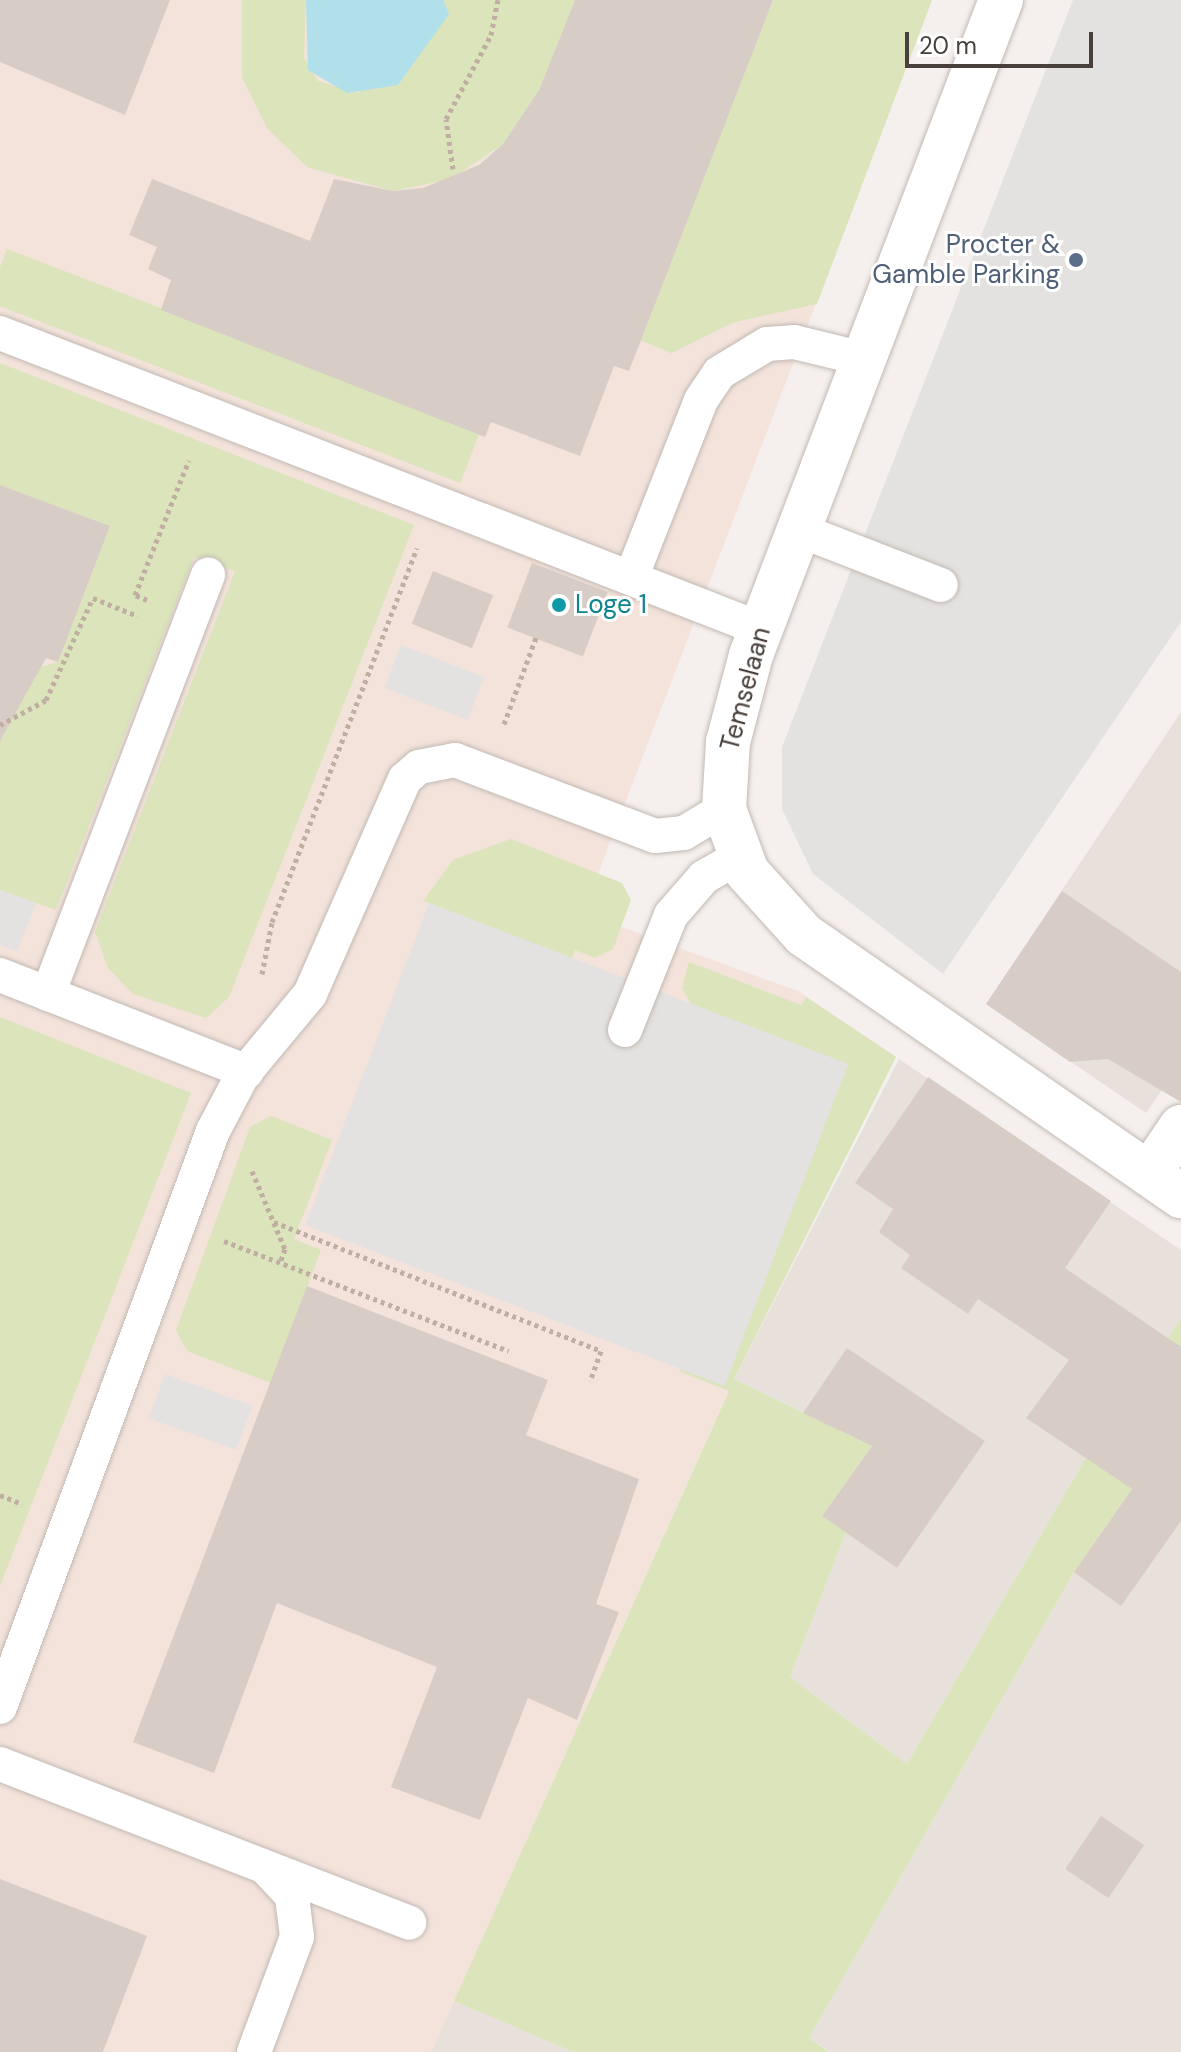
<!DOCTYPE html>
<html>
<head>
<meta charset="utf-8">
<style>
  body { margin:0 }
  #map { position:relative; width:1181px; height:2052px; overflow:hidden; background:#f5f0ed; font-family:"DM Sans",sans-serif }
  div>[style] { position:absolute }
  .residential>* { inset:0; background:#e8e1db }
  .commercial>* { inset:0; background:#f3e3db }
  .green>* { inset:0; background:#dbe4ba; transform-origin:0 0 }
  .parking>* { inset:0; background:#e4e2e0; transform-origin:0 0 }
  .water>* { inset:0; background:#b1e0ea }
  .building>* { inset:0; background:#d8cdc6; transform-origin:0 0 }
  .path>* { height:5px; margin-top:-2.5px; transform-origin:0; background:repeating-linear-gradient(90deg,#c0aea3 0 4px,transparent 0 8px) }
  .roads { filter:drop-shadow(0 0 2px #c2b9b3) drop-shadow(0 0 2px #c2b9b3) }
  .service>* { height:34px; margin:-17px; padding:0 17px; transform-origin:17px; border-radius:17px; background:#fff }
  .minor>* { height:44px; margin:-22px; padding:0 22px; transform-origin:22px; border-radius:22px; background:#fff }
  .dots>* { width:22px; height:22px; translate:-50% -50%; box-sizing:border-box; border:4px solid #fff; border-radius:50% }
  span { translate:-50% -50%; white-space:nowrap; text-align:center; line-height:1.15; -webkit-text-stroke:6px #fff; paint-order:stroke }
  .service-label { font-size:26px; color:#4e5e75 }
  .right { translate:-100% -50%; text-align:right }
  .culture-label { font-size:26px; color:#0d838f }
  .left { translate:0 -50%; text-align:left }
  .street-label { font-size:26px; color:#49403b }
  .scale { position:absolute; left:905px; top:32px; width:188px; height:36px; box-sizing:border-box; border:4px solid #49403b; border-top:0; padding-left:10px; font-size:24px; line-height:28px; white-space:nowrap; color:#49403b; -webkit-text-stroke:6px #fff; paint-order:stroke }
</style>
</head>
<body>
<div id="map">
  <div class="residential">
    <i style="clip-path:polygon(1181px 712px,1181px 1063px,1146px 1113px,986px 1004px)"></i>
    <i style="clip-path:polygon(899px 1059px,1181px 1250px,1181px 1319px,1086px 1458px,907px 1764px,790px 1677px,846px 1532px,897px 1568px,954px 1485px,734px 1379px)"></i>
    <i style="clip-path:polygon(1181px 1417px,1181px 2052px,830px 2052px,809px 2038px,1074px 1572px)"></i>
    <i style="clip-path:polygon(454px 2001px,575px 2052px,431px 2052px)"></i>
  </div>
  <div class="commercial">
    <i style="clip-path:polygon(0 0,932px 0,583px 913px,798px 991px,896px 1057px,734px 1379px,431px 2052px,0 2052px)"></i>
  </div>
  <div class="green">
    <i style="clip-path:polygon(242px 0,306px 0,304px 58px,318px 81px,358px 93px,443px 0,575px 0,539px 90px,503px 144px,451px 179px,393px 191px,307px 167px,267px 128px,242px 77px)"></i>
    <i style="clip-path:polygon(773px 0,932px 0,817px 304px,735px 322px,671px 353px,640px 340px)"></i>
    <i style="left:7px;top:249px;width:507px;height:56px;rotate:21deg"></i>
    <i style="clip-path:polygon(0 363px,414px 525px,229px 997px,206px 1018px,133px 994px,108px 968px,95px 932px,235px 571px,194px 557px,56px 910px,0 890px,0 701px,41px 667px,58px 662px,110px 526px,0 485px)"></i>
    <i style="clip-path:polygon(511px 839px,622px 883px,631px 900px,613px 949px,595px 958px,575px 950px,572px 959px,423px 901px,453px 860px)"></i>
    <i style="clip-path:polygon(689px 962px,801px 1005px,806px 997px,896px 1057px,734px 1379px,872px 1446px,822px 1516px,846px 1532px,790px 1677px,907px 1764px,1086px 1458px,1181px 1319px,1181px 1418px,1074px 1572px,809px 2038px,829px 2052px,574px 2052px,454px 2001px,729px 1391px,679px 1371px,757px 1297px,823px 1129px,805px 1050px,692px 1006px,682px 988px)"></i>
    <i style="clip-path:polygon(0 1017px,191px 1093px,0 1586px)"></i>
    <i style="clip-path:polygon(271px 1116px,332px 1140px,294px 1239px,321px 1250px,271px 1383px,187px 1351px,176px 1330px,250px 1127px)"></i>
  </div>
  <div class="parking">
    <i style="clip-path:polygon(1073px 0,1181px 0,1181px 622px,943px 974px,813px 874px,782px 809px,782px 747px)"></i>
    <i style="left:401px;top:645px;width:89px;height:46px;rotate:21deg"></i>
    <i style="clip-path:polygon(0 890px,36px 903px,17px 951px,0 945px)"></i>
    <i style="left:429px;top:903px;width:449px;height:345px;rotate:21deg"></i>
    <i style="left:165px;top:1374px;width:93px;height:47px;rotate:20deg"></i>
  </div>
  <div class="water">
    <i style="clip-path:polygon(306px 0,443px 0,449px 14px,398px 85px,347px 93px,308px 70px)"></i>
  </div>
  <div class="building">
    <i style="clip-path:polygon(0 0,170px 0,125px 115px,0 62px)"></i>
    <i style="clip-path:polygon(575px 0,773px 0,629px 371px,614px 366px,580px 456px,491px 422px,485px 437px,161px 310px,171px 280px,148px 269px,157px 247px,129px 235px,152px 179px,310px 241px,334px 179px,393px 191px,423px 188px,479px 165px,503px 144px,539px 90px)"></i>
    <i style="clip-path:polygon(0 485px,110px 526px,58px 662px,46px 658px,0 741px)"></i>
    <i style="left:532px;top:563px;width:81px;height:69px;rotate:21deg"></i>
    <i style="left:433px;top:571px;width:65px;height:57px;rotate:22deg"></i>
    <i style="clip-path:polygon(1062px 891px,1181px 972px,1181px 1102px,1108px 1059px,1070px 1062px,986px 1004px)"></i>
    <i style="clip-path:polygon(928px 1077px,1111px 1201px,1065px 1268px,1181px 1347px,1181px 1521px,1121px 1606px,1074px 1572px,1132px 1489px,1026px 1418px,1069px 1360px,978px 1299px,968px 1314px,901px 1268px,910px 1255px,879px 1232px,893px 1209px,855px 1183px)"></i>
    <i style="clip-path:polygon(307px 1286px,548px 1380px,526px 1435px,639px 1479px,596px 1604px,619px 1612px,577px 1720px,528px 1698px,480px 1820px,391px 1787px,437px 1667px,277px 1603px,214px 1773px,133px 1742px)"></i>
    <i style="clip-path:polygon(847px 1348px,985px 1441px,897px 1568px,822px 1516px,872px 1446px,803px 1413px)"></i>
    <i style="left:1101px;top:1816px;width:52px;height:64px;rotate:34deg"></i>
    <i style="clip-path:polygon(0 1879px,147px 1936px,103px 2052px,0 2052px)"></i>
  </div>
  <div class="path">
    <i style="left:453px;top:169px;width:50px;rotate:-98deg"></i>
    <i style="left:446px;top:119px;width:95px;rotate:-61.8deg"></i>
    <i style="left:491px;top:35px;width:36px;rotate:-79deg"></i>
    <i style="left:147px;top:600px;width:13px;rotate:-157deg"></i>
    <i style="left:135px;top:595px;width:145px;rotate:-68.2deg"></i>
    <i style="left:504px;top:724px;width:95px;rotate:-69.7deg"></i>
    <i style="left:0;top:725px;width:52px;rotate:-28.5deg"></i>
    <i style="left:46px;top:700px;width:112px;rotate:-65.3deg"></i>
    <i style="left:93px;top:598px;width:48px;rotate:21.8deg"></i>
    <i style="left:262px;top:974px;width:53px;rotate:-79.1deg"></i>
    <i style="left:272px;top:922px;width:401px;rotate:-68.8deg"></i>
    <i style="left:252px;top:1171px;width:85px;rotate:67.1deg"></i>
    <i style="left:285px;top:1249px;width:15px;rotate:110deg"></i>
    <i style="left:274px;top:1222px;width:352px;rotate:21.5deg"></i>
    <i style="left:601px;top:1351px;width:32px;rotate:110deg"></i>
    <i style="left:224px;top:1241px;width:305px;rotate:21.1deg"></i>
    <i style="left:0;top:1495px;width:24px;rotate:22deg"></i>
  </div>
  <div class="roads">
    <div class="service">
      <i style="left:0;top:333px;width:817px;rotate:21.25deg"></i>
      <i style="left:799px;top:530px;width:152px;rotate:21.2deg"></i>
      <i style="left:631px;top:578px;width:191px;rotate:-68.5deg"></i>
      <i style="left:701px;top:400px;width:32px;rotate:-56deg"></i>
      <i style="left:719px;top:373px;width:56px;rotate:-31.1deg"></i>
      <i style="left:767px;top:344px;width:27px;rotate:-4deg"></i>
      <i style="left:794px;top:342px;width:72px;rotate:13.7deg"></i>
      <i style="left:0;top:975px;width:265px;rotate:21.4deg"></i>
      <i style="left:48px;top:994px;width:449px;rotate:-69.1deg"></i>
      <i style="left:625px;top:1030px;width:124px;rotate:-68.2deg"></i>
      <i style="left:671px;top:915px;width:50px;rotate:-49deg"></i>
      <i style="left:704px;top:877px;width:40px;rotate:-29.7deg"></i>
      <i style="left:0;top:1707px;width:614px;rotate:-69.71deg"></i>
      <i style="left:213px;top:1131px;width:62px;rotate:-62.2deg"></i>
      <i style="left:242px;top:1076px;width:107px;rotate:-50.3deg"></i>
      <i style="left:310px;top:994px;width:235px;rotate:-66.2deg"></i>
      <i style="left:405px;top:779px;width:18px;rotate:-41deg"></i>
      <i style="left:419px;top:767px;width:37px;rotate:-11deg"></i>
      <i style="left:455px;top:760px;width:214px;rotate:20.8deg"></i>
      <i style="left:655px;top:836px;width:29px;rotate:-6deg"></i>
      <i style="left:684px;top:833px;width:47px;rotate:-31deg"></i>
      <i style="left:0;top:1764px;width:439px;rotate:21.2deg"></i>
      <i style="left:254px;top:2052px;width:123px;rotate:-69.5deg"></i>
      <i style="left:297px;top:1937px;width:41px;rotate:-97deg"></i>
      <i style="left:292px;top:1896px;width:37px;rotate:-133deg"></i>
    </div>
    <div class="minor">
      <i style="left:1001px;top:0;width:701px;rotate:110.89deg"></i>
      <i style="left:751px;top:655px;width:90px;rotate:104.8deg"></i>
      <i style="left:728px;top:742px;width:67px;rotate:93.4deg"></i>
      <i style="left:724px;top:809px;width:67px;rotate:69.9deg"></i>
      <i style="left:747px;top:872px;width:85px;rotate:47.9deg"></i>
      <i style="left:804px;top:935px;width:459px;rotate:34.7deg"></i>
      <i style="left:1149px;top:1174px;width:57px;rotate:-55.8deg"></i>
    </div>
  </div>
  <div class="dots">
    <i style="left:1076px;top:260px;background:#5c6f8a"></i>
    <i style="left:559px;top:605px;background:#0f9aa8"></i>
  </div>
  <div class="service-label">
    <span class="right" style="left:1060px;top:260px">Procter &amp;<br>Gamble Parking</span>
  </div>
  <div class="culture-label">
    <span class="left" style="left:575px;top:605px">Loge 1</span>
  </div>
  <div class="street-label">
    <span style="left:746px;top:689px;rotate:-75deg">Temselaan</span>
  </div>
  <div class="scale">20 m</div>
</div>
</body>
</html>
